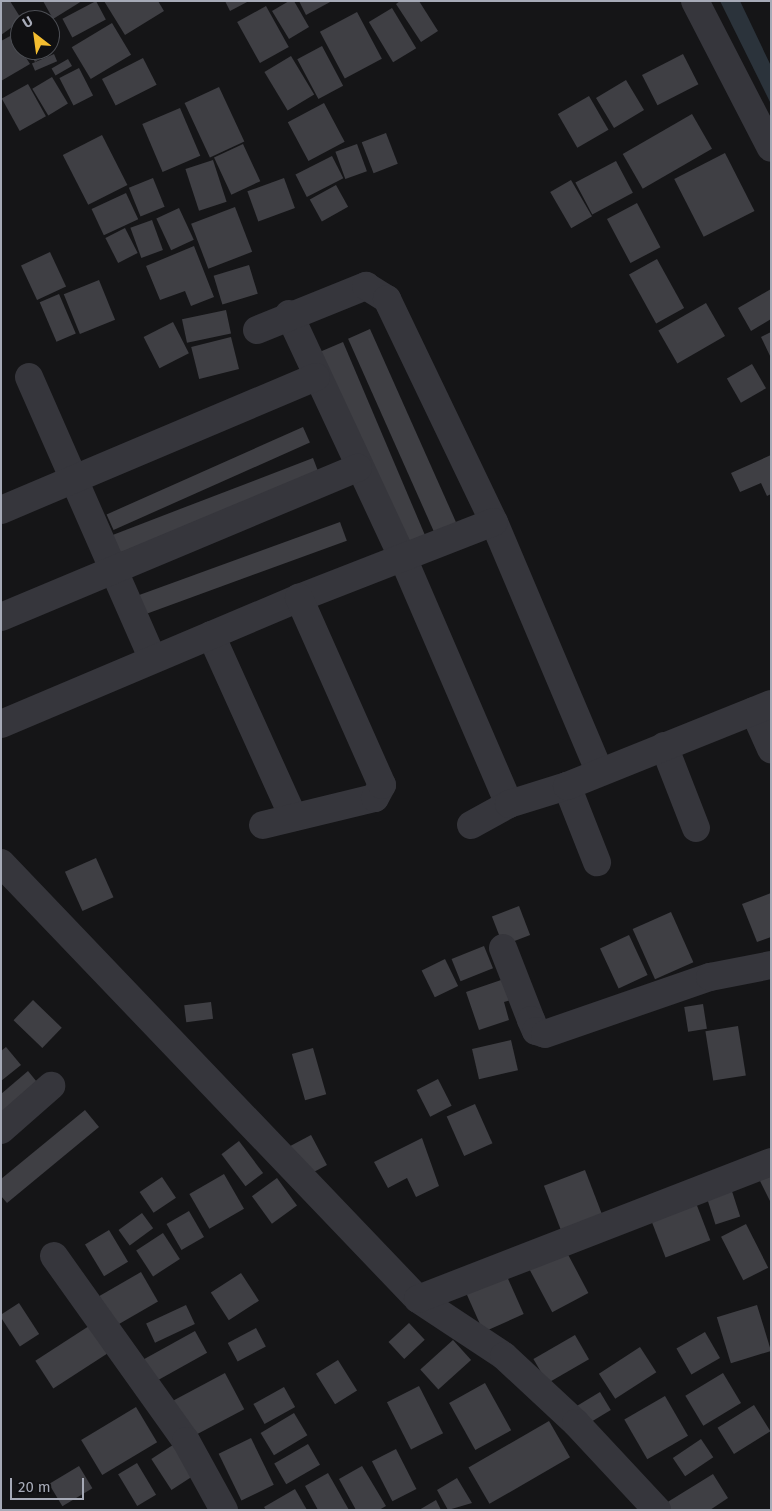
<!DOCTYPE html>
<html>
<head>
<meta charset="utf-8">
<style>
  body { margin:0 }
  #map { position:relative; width:772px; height:1511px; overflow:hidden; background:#151517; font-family:"Fira Sans",sans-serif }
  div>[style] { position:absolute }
  .water>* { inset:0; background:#2b333b }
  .building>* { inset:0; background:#3f3f44; transform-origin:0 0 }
  .street>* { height:28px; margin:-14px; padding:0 14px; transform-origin:14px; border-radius:14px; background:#36363c }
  span { translate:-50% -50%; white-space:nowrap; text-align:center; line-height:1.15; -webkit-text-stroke:4.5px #101012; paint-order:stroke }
  .frame { position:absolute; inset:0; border:2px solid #a6aab7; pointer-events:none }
  .north { position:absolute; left:10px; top:10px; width:50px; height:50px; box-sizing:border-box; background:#101012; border:1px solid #4c4e54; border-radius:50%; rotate:330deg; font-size:14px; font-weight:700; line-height:20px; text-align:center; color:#a6aab7 }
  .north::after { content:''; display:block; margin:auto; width:18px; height:22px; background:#f4bd30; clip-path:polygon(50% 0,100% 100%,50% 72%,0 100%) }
  .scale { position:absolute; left:10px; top:1478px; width:74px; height:22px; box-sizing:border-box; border:2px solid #a6aab7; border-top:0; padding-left:6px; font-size:15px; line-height:18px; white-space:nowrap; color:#a6aab7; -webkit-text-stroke:4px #101012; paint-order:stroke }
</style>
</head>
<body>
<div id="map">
  <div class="water">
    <i style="clip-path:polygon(720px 1px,740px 1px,771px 66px,771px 104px)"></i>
  </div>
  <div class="building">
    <i style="clip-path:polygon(2px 1px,10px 1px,22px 20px,1px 35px)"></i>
    <i style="clip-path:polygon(43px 1px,82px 1px,53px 19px)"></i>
    <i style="left:96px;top:1px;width:21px;height:38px;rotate:62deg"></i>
    <i style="clip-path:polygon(104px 1px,158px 1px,164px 11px,125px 35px)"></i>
    <i style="clip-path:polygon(225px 1px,249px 1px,230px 11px)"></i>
    <i style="clip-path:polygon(289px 1px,294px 1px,309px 27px,289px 39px,272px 11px)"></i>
    <i style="clip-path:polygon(299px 1px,332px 1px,306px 15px)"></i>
    <i style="clip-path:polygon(400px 1px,419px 1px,438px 31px,421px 42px,396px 4px)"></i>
    <i style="left:266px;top:6px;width:47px;height:33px;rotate:61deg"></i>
    <i style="left:392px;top:8px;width:47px;height:27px;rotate:59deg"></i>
    <i style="left:357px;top:12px;width:53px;height:42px;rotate:62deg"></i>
    <i style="left:112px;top:23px;width:37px;height:47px;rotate:59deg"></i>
    <i style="clip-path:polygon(12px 35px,30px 64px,1px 81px,1px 41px)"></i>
    <i style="clip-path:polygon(50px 43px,54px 50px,35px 62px,28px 50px,50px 50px)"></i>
    <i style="left:322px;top:46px;width:45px;height:28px;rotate:62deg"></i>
    <i style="left:54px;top:54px;width:8px;height:24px;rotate:67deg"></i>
    <i style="left:683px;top:54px;width:34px;height:46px;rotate:63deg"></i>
    <i style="left:291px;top:56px;width:45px;height:31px;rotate:59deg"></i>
    <i style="left:143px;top:58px;width:30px;height:46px;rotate:63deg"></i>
    <i style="left:68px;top:59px;width:8px;height:19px;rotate:60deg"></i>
    <i style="left:79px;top:68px;width:31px;height:22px;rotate:63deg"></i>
    <i style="left:52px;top:77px;width:31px;height:23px;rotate:59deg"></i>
    <i style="left:626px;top:80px;width:35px;height:35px;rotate:59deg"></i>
    <i style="left:28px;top:84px;width:37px;height:30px;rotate:61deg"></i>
    <i style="left:219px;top:87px;width:60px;height:38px;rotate:65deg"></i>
    <i style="left:589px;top:96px;width:39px;height:36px;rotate:60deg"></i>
    <i style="left:324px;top:103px;width:44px;height:41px;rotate:62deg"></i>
    <i style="left:180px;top:108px;width:52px;height:41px;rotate:67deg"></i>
    <i style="left:692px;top:114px;width:40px;height:80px;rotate:60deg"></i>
    <i style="left:386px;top:133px;width:33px;height:26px;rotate:69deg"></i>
    <i style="left:102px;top:135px;width:56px;height:44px;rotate:63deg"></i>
    <i style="left:243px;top:144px;width:41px;height:32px;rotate:65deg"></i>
    <i style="left:357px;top:144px;width:29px;height:23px;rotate:70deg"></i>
    <i style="left:725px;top:153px;width:65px;height:57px;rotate:63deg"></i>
    <i style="left:332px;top:156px;width:25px;height:41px;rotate:63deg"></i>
    <i style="left:213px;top:160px;width:44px;height:29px;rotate:72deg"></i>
    <i style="left:616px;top:161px;width:36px;height:46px;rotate:62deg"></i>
    <i style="left:153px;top:178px;width:31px;height:26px;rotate:68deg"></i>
    <i style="left:284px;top:178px;width:32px;height:39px;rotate:70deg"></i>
    <i style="left:571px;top:180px;width:42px;height:24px;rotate:60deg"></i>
    <i style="left:336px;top:185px;width:25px;height:30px;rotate:61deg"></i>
    <i style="left:126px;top:193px;width:29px;height:38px;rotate:65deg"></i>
    <i style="left:637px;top:203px;width:50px;height:34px;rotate:62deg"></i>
    <i style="left:235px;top:207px;width:48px;height:47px;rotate:69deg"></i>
    <i style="left:179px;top:208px;width:35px;height:25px;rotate:65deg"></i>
    <i style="left:152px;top:220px;width:32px;height:23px;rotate:70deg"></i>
    <i style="left:125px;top:228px;width:28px;height:22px;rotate:63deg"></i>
    <i style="clip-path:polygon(194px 246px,214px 297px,191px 306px,185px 291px,160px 300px,146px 266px)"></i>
    <i style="left:50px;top:252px;width:38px;height:32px;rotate:65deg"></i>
    <i style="left:657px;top:259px;width:56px;height:32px;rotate:61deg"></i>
    <i style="left:249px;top:265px;width:30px;height:37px;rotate:73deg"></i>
    <i style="left:99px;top:280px;width:43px;height:38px;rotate:68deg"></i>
    <i style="clip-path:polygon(771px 289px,771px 319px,751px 331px,738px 308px)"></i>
    <i style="left:59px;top:294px;width:43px;height:21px;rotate:67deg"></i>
    <i style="left:706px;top:303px;width:38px;height:55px;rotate:60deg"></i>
    <i style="left:226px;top:310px;width:24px;height:45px;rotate:78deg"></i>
    <i style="left:173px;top:322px;width:35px;height:33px;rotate:63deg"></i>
    <i style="left:370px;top:329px;width:215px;height:24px;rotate:66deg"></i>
    <i style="clip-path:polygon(771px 332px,771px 358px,761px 337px)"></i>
    <i style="left:231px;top:337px;width:33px;height:41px;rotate:76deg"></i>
    <i style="left:343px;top:342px;width:214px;height:28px;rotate:67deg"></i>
    <i style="left:752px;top:364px;width:28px;height:29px;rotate:60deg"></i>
    <i style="left:303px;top:427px;width:17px;height:215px;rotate:66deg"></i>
    <i style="clip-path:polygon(771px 455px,771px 494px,767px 496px,761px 483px,740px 492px,731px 473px)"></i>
    <i style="left:313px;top:458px;width:19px;height:216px;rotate:69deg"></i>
    <i style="left:340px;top:522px;width:20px;height:221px;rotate:70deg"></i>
    <i style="left:96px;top:858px;width:43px;height:34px;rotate:66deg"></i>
    <i style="clip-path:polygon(771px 893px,771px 937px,757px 942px,742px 904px)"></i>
    <i style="left:519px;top:906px;width:31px;height:29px;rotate:69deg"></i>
    <i style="left:671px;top:912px;width:55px;height:42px;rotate:66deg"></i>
    <i style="left:629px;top:935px;width:44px;height:32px;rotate:65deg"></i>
    <i style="left:484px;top:946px;width:24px;height:35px;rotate:68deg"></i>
    <i style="left:445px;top:959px;width:30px;height:26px;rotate:64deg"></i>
    <i style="clip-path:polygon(504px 979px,511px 1000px,504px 1002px,509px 1020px,479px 1030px,466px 992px)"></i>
    <i style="left:33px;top:1000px;width:40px;height:28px;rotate:44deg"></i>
    <i style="left:211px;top:1002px;width:17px;height:27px;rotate:83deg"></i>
    <i style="left:703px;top:1004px;width:25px;height:19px;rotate:81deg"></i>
    <i style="left:738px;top:1026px;width:50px;height:33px;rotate:81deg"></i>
    <i style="left:511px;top:1040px;width:31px;height:40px;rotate:77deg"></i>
    <i style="clip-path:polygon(6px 1047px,21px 1065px,1px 1081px,1px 1051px)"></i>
    <i style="left:313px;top:1048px;width:48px;height:22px;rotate:74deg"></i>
    <i style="clip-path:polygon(28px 1071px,41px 1087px,1px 1122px,1px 1094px)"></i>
    <i style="left:438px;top:1079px;width:30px;height:24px;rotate:63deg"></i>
    <i style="left:475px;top:1104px;width:43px;height:31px;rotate:66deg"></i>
    <i style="clip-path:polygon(85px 1110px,99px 1127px,7px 1203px,1px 1196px,1px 1179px)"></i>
    <i style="left:311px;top:1135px;width:34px;height:24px;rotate:62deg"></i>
    <i style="clip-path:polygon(422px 1138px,439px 1186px,416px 1197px,407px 1178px,388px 1188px,374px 1162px)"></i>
    <i style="left:239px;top:1141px;width:40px;height:22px;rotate:53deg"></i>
    <i style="clip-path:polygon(771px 1166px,771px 1203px,756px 1173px)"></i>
    <i style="left:585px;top:1170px;width:49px;height:44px;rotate:69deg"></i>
    <i style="left:224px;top:1174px;width:40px;height:40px;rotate:60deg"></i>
    <i style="left:162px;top:1177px;width:25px;height:27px;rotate:56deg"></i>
    <i style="left:277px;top:1178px;width:34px;height:31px;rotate:54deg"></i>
    <i style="left:730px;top:1185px;width:33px;height:26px;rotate:72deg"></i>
    <i style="left:696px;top:1203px;width:40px;height:48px;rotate:69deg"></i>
    <i style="left:189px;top:1211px;width:30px;height:26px;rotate:60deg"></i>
    <i style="left:142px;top:1213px;width:19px;height:29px;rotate:54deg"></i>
    <i style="left:746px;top:1224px;width:49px;height:28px;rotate:63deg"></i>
    <i style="left:109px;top:1230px;width:37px;height:28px;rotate:59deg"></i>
    <i style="left:163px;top:1233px;width:31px;height:32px;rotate:57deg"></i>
    <i style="left:564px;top:1247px;width:52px;height:41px;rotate:62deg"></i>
    <i style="left:141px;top:1272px;width:34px;height:48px;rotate:60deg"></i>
    <i style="left:505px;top:1272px;width:46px;height:44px;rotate:66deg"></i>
    <i style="left:241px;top:1273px;width:33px;height:36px;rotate:57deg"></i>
    <i style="left:19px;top:1303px;width:37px;height:23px;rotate:57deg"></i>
    <i style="left:186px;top:1305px;width:21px;height:44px;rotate:65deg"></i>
    <i style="left:757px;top:1305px;width:48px;height:42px;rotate:73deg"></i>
    <i style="left:409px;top:1323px;width:23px;height:28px;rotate:47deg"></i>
    <i style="left:89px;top:1326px;width:33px;height:64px;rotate:57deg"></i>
    <i style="left:256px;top:1328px;width:21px;height:32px;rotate:62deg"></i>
    <i style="left:195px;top:1331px;width:25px;height:60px;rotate:61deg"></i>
    <i style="left:705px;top:1332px;width:30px;height:33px;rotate:60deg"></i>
    <i style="left:575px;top:1335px;width:28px;height:48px;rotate:60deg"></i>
    <i style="left:453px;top:1340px;width:27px;height:44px;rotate:48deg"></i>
    <i style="left:640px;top:1347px;width:30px;height:49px;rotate:57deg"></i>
    <i style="left:338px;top:1360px;width:36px;height:26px;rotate:58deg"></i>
    <i style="left:225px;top:1373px;width:41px;height:60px;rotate:62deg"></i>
    <i style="left:723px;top:1373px;width:35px;height:44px;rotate:59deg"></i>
    <i style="left:485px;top:1383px;width:54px;height:41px;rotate:61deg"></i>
    <i style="left:419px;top:1386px;width:53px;height:36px;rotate:63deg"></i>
    <i style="left:284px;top:1387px;width:23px;height:35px;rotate:61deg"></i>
    <i style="left:600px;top:1392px;width:21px;height:29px;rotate:59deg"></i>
    <i style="left:665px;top:1396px;width:46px;height:47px;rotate:60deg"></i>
    <i style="left:754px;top:1405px;width:31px;height:43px;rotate:58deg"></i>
    <i style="left:136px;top:1407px;width:41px;height:64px;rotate:59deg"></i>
    <i style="left:294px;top:1413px;width:26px;height:39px;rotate:59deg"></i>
    <i style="left:549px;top:1421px;width:42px;height:93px;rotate:60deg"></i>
    <i style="left:251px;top:1438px;width:52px;height:36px;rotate:64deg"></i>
    <i style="left:701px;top:1439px;width:22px;height:34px;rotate:56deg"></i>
    <i style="left:179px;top:1441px;width:37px;height:33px;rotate:57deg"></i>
    <i style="left:308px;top:1444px;width:24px;height:39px;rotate:60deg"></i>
    <i style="left:396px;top:1449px;width:45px;height:27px;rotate:63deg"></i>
    <i style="left:137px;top:1463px;width:37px;height:22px;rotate:59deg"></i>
    <i style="left:79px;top:1466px;width:26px;height:35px;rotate:59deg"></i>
    <i style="clip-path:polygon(362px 1466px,386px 1506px,379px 1510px,356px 1510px,339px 1479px)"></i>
    <i style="clip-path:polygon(328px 1473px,349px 1510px,318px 1510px,305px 1486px)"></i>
    <i style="clip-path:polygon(713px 1474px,728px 1498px,710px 1510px,670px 1510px,666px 1503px)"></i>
    <i style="clip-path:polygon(457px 1478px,472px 1503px,448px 1510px,437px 1490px)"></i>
    <i style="clip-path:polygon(295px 1489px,307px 1510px,266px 1510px,264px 1507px)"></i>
    <i style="clip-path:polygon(436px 1500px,441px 1510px,419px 1510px)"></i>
  </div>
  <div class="street">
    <i style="left:695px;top:1px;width:165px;rotate:62.7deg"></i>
    <i style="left:289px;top:314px;width:269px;rotate:65deg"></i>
    <i style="left:403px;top:558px;width:268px;rotate:66.7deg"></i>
    <i style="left:257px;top:330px;width:118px;rotate:-22deg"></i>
    <i style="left:366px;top:286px;width:25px;rotate:32deg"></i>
    <i style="left:387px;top:299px;width:247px;rotate:64.4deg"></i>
    <i style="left:494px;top:522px;width:270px;rotate:67.1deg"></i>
    <i style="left:29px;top:377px;width:308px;rotate:66.3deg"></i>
    <i style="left:1px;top:510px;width:342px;rotate:-22.9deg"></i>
    <i style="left:1px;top:617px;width:387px;rotate:-22.7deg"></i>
    <i style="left:211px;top:635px;width:200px;rotate:65.7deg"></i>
    <i style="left:754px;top:711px;width:42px;rotate:65.9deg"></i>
    <i style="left:1px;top:724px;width:324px;rotate:-22.9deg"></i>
    <i style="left:299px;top:598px;width:209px;rotate:-21.3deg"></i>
    <i style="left:664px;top:746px;width:88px;rotate:68.7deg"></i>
    <i style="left:567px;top:786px;width:82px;rotate:68.5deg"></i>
    <i style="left:263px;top:825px;width:115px;rotate:-13.6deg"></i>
    <i style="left:375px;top:798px;width:15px;rotate:-62deg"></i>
    <i style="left:382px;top:785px;width:205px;rotate:-113.9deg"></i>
    <i style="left:471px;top:825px;width:43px;rotate:-28.9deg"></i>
    <i style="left:509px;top:804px;width:61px;rotate:-17.2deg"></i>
    <i style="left:567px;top:786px;width:220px;rotate:-21.9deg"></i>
    <i style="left:1px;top:863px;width:603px;rotate:46.28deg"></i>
    <i style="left:418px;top:1299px;width:103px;rotate:33.5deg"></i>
    <i style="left:504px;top:1356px;width:98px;rotate:42.9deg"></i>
    <i style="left:576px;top:1423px;width:119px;rotate:47deg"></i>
    <i style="left:503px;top:948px;width:77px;rotate:68.7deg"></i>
    <i style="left:531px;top:1020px;width:12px;rotate:66deg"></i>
    <i style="left:536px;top:1031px;width:9px;rotate:18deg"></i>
    <i style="left:545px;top:1034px;width:175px;rotate:-19.1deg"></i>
    <i style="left:710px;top:977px;width:62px;rotate:-11.1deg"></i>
    <i style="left:1px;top:1130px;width:67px;rotate:-41.3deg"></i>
    <i style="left:54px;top:1256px;width:227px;rotate:54.5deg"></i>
    <i style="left:186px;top:1441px;width:79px;rotate:61.2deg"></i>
    <i style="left:418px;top:1299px;width:379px;rotate:-21.2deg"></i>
  </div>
  <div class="frame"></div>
  <div class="north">U</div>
  <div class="scale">20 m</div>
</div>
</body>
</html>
